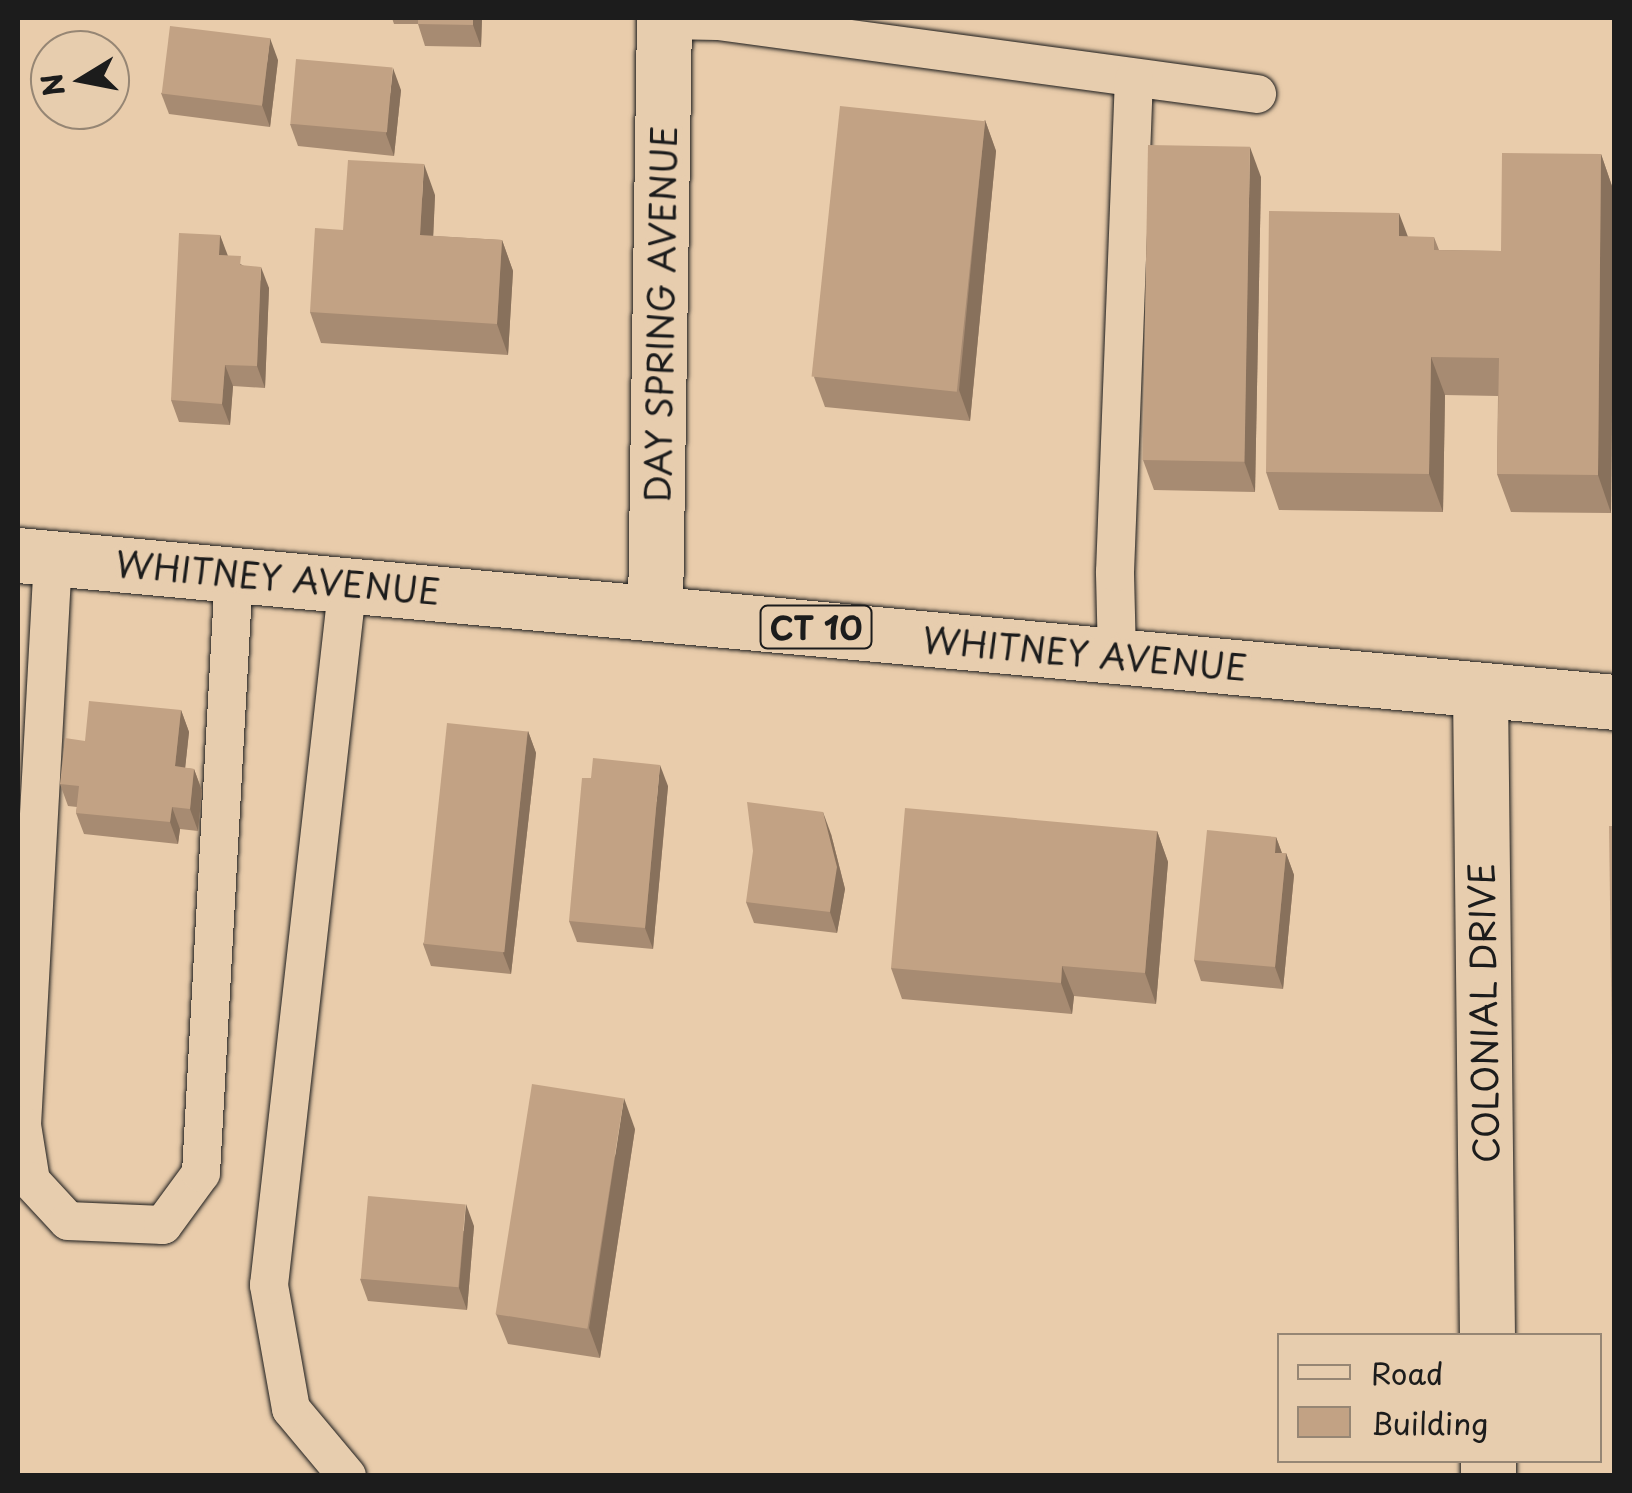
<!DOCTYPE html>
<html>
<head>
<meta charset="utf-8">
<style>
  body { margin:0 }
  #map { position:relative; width:1632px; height:1493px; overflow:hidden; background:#e9ccab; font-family:"Playpen Sans",sans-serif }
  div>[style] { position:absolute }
  .roads { filter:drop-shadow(0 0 2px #1c1c1c) drop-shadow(0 0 2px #1c1c1c) }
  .service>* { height:38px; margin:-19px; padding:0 19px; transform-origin:19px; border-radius:19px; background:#e7cdae }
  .minor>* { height:55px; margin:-27.5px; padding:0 27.5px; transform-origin:27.5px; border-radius:27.5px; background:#e7cdae }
  .primary>* { height:55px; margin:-27.5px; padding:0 27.5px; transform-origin:27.5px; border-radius:27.5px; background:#e7cdae }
  .wall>* { inset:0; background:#a78b72 }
  .shaded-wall>* { inset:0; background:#88715c }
  .building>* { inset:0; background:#c2a284; transform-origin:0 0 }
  span { translate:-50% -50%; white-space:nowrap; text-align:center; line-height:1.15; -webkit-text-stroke:10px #e7cdae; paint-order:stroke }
  .shield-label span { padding:2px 8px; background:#e7cdae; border:2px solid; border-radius:8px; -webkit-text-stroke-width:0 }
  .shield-label { font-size:32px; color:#1c1c1c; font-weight:700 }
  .street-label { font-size:35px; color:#1c1c1c }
  .frame { position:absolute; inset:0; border:20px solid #1c1c1c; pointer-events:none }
  .legend { position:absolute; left:1277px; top:1333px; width:325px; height:130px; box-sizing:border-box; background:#e7cdae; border:2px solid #968674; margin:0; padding:12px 18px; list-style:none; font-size:30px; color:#1c1c1c }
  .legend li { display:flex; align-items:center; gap:20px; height:50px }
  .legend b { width:50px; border:2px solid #968674 }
  .north { position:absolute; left:30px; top:30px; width:100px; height:100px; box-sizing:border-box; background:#e7cdae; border:2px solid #968674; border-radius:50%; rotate:260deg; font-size:28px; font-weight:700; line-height:40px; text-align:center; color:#1c1c1c }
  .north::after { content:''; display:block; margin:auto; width:35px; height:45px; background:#1c1c1c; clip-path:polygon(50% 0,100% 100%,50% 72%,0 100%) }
</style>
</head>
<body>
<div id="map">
  <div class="roads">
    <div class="service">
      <i style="left:664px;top:20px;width:54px;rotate:1.1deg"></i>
      <i style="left:718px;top:21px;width:544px;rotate:7.71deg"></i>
      <i style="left:53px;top:558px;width:568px;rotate:93.13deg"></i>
      <i style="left:22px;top:1125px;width:57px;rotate:80.9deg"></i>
      <i style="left:31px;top:1181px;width:54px;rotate:47.2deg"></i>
      <i style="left:68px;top:1221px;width:95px;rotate:2.4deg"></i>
      <i style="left:163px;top:1225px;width:64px;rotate:-53.8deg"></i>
      <i style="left:201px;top:1173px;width:600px;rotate:-86.85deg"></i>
      <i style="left:1117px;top:656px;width:84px;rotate:-91.4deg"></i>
      <i style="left:1115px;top:572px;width:493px;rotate:-87.8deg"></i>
      <i style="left:347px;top:1476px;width:87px;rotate:-129.9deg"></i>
      <i style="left:291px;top:1409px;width:126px;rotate:-100.1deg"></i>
      <i style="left:269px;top:1285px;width:707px;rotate:-83.59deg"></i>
    </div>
    <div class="minor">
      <i style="left:655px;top:610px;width:592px;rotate:-89.13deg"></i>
      <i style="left:1480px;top:690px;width:646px;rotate:89.38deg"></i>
      <i style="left:1488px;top:1460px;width:16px;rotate:90deg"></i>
    </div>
    <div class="primary">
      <i style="left:18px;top:555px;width:1603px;rotate:5.26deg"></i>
    </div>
  </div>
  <div class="wall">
    <i style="clip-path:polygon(392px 18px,482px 18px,481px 47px,425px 46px,418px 24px,394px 24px)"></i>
    <i style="clip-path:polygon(278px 60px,270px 127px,169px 114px,161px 93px)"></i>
    <i style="clip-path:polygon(401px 90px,394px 156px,298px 146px,290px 124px)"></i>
    <i style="clip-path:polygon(985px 120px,996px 151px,970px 421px,825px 407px,814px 377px)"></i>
    <i style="clip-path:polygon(1601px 154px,1614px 192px,1611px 513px,1511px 512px,1497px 474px,1498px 396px,1445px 395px,1443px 512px,1279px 510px,1266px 472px,1408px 237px,1434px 237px,1439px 250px,1501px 251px)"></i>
    <i style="clip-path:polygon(1261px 177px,1255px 492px,1154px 490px,1143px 460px)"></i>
    <i style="clip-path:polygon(435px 195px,433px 236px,502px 240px,513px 271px,508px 355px,321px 343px,310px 312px,343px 230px)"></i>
    <i style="clip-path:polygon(220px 235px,227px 256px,244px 266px,269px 288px,265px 388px,233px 386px,230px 425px,179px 422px,171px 400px)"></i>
    <i style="clip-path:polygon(181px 710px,189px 732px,185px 768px,194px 769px,202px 791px,198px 831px,180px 829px,178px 844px,84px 834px,76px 813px,77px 807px,68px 806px,60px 784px,85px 741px)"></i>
    <i style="clip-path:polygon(528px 731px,536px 753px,511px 974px,431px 966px,423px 944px)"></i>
    <i style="clip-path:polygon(668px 786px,653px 949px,577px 942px,569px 921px)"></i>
    <i style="clip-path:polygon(1157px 831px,1168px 862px,1156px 1004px,1074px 996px,1072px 1014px,902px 999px,891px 968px)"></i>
    <i style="clip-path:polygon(831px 834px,845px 889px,837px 933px,754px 923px,746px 902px)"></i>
    <i style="clip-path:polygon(1276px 837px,1282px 853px,1286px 853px,1294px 875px,1283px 989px,1201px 981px,1194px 960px)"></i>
    <i style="clip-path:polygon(635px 1129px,600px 1358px,508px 1344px,496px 1314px)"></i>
    <i style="clip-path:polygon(474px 1226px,467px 1310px,368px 1301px,360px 1279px)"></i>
  </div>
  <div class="shaded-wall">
    <i style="clip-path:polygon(473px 18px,482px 18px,481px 47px,473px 25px)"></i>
    <i style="clip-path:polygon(270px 38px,278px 60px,270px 127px,262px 105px)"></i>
    <i style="clip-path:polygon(393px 68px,401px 90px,394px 156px,386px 134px)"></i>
    <i style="clip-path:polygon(985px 120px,996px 151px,970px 421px,959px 390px)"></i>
    <i style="clip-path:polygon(1250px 147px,1261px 177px,1255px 492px,1244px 461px)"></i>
    <i style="clip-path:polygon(1601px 154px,1614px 192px,1611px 513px,1598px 475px)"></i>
    <i style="clip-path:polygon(424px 164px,435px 195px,432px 265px,420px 235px)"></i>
    <i style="clip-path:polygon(1399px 213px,1413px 250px,1399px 236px)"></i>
    <i style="clip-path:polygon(220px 235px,228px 256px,219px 255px)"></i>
    <i style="clip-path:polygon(502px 240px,513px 271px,508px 355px,497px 324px)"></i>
    <i style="clip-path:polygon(261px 267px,269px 288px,265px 388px,257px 366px)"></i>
    <i style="clip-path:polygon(1431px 357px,1445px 395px,1443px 512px,1429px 474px)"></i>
    <i style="clip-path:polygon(225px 365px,233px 386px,230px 425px,222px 404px)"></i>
    <i style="clip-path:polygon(181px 710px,189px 732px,183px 788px,175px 766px)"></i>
    <i style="clip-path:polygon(528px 731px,536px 753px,511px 974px,503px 953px)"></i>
    <i style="clip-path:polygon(660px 765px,668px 786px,653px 949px,645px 928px)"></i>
    <i style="clip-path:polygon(194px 769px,202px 791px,198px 831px,190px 809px)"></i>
    <i style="clip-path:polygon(172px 807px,180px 829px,178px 844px,170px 822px)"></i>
    <i style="clip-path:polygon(823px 812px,831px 834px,845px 889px,837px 933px,830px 912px)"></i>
    <i style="clip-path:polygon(1157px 831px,1168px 862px,1156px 1004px,1145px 973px)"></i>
    <i style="clip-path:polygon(1276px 837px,1284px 859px,1275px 853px)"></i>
    <i style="clip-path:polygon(1286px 853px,1294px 875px,1283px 989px,1275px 967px)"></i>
    <i style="clip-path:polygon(1062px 966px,1074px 996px,1072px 1014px,1061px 983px)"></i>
    <i style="clip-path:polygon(624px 1098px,635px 1129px,600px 1358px,589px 1328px)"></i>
    <i style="clip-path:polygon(466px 1204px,474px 1226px,467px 1310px,459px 1288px)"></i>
  </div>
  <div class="building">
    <i style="clip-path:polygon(418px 18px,473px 18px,473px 25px,418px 24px)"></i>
    <i style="left:170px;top:26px;width:101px;height:68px;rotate:7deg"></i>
    <i style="left:296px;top:59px;width:97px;height:65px;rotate:5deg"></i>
    <i style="left:840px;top:106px;width:146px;height:272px;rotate:6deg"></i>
    <i style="left:1148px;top:145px;width:102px;height:315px;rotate:1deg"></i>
    <i style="clip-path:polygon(1502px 153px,1601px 154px,1598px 475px,1497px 474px,1499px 358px,1431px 357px,1429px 474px,1266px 472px,1269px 211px,1399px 213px,1399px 236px,1434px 237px,1434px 250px,1501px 251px)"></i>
    <i style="clip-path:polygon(348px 160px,424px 164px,420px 235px,502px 240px,497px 324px,310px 312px,315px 228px,343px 230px)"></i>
    <i style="clip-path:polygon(179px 233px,220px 235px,219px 255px,241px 256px,240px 265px,261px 267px,257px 366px,225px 365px,222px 404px,171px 400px)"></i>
    <i style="clip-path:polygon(89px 701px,181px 710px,175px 766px,194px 769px,190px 809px,172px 807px,170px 822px,76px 813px,79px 786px,60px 784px,65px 738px,85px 741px)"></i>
    <i style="left:447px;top:723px;width:81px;height:222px;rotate:6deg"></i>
    <i style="clip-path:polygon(593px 758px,660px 765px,645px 928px,569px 921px,582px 778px,591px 778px)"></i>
    <i style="clip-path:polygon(747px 802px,823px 812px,837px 867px,830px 912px,746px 902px,753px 851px)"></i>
    <i style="clip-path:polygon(905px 808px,1157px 831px,1145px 973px,1062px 966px,1061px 983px,891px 968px)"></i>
    <i style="clip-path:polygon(1609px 826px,1614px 826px,1613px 1132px)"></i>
    <i style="clip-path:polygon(1207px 830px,1276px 837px,1275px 853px,1286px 853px,1275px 967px,1194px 960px)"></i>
    <i style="left:532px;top:1084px;width:93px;height:233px;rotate:9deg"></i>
    <i style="left:368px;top:1196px;width:98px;height:83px;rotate:5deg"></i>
  </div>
  <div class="shield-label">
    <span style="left:816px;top:627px">CT 10</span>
  </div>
  <div class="street-label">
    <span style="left:660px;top:314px;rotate:-89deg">DAY SPRING AVENUE</span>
    <span style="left:278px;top:577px;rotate:5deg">WHITNEY AVENUE</span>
    <span style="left:1085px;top:653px;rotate:5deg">WHITNEY AVENUE</span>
    <span style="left:1483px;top:1013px;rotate:-91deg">COLONIAL DRIVE</span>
  </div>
  <div class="frame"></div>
  <ul class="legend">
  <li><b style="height:12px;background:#e7cdae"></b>Road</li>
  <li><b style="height:28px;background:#c2a284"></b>Building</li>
  </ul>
  <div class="north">N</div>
</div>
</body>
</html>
